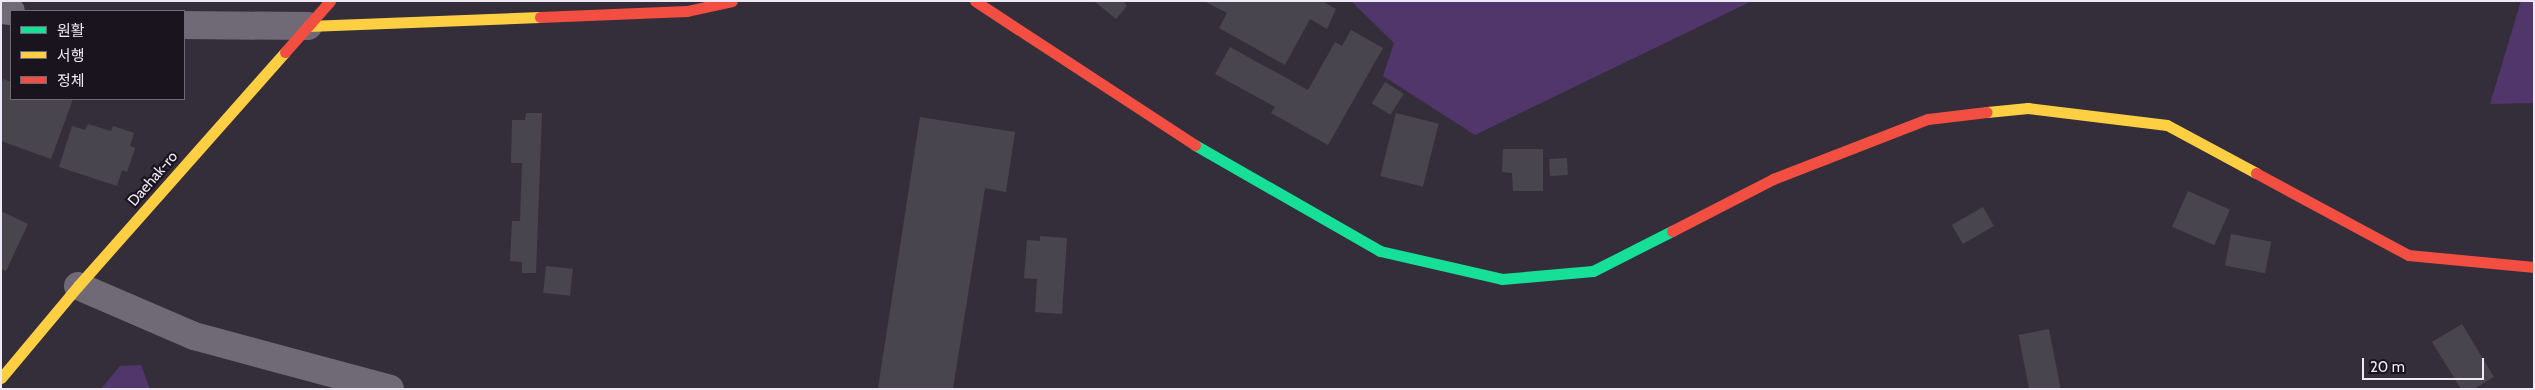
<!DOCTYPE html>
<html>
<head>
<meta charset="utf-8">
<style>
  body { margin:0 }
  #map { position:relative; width:2535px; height:390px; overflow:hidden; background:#342e3b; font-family:Cabin,"Noto Sans KR",sans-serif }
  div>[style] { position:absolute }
  .green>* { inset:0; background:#51366c }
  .building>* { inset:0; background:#49454f; transform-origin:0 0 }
  .street>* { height:28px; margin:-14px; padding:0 14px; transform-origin:14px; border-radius:14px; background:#706a77 }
  .fast>* { height:11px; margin:-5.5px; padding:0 5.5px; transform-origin:5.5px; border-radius:5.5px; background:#16e098 }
  .slow>* { height:11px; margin:-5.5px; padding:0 5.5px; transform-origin:5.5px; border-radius:5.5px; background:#ffcf43 }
  .jam>* { height:11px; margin:-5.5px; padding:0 5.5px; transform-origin:5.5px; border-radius:5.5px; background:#f24e42 }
  span { translate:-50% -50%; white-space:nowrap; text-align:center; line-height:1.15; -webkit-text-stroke:4.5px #19141e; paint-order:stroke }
  .street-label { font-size:15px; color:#eee8f7 }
  .frame { position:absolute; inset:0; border:2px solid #eee8f7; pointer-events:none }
  .legend { position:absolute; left:10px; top:10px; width:175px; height:90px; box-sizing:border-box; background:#19141e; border:1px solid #6e6975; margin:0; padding:6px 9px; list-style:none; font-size:15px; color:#eee8f7 }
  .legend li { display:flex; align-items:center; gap:10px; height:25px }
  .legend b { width:25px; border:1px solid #6e6975 }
  .scale { position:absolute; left:2362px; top:358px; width:122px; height:22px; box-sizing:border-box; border:2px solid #eee8f7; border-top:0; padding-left:6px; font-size:15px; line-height:18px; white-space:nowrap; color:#eee8f7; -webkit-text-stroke:4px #19141e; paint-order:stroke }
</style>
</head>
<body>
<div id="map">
  <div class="green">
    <i style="clip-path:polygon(1351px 1px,1752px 1px,1475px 135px,1383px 76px,1394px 43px)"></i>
    <i style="clip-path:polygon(2521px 1px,2534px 1px,2534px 103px,2490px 104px)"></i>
    <i style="clip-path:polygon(141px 365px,150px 389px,101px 389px,120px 366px)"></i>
  </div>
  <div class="building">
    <i style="clip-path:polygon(1094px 1px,1123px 1px,1127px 6px,1116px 19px)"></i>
    <i style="clip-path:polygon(1204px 1px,1322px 1px,1336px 9px,1327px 29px,1310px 19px,1285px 65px,1219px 28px,1227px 13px)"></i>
    <i style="clip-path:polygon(1351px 30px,1383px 48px,1328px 145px,1271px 113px,1275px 107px,1215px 74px,1230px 47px,1308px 90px,1335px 42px,1342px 46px)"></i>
    <i style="clip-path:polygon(3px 79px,11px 82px,11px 99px,73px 99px,51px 159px,1px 141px,1px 85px)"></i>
    <i style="left:1385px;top:82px;width:22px;height:25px;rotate:32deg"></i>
    <i style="clip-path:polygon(526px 113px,542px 113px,536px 273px,522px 273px,522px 262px,510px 261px,512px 221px,520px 221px,522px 163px,511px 163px,512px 120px,525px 120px)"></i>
    <i style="left:1396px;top:113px;width:44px;height:65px;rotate:14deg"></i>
    <i style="clip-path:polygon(920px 117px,1015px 132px,1006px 192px,985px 188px,953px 389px,883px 389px,878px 388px)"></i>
    <i style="clip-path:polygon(88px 124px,111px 131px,113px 126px,134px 133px,130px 146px,135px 148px,127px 172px,122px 170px,117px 186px,59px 167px,72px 126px,85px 130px)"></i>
    <i style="clip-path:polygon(1503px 149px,1543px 149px,1543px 191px,1513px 191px,1512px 173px,1502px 172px)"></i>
    <i style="left:1567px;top:158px;width:17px;height:18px;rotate:87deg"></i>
    <i style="left:2188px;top:191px;width:46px;height:39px;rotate:24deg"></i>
    <i style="left:1983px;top:207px;width:22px;height:36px;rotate:60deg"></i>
    <i style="clip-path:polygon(1px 211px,28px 224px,6px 271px,1px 269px)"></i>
    <i style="left:2231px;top:234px;width:41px;height:32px;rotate:11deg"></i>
    <i style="clip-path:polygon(1040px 236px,1067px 238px,1062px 314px,1035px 312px,1037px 279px,1024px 278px,1027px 240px,1040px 241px)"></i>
    <i style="left:546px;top:266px;width:27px;height:27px;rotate:6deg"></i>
    <i style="clip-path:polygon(2462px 324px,2494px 377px,2474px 389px,2461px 389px,2432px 342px)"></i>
    <i style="left:2049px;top:329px;width:61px;height:31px;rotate:79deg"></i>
  </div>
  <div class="street">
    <i style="left:1px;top:10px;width:10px;rotate:6deg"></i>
    <i style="left:184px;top:25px;width:124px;rotate:0.5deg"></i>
    <i style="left:78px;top:286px;width:126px;rotate:23.3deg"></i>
    <i style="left:194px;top:336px;width:203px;rotate:15.1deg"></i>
  </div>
  <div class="fast">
    <i style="left:1195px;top:145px;width:213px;rotate:29.8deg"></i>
    <i style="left:1380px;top:251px;width:125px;rotate:12.9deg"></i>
    <i style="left:1502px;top:279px;width:91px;rotate:-5deg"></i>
    <i style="left:1593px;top:271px;width:89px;rotate:-26.9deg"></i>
  </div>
  <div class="slow">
    <i style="left:308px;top:26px;width:232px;rotate:-2.2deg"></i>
    <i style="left:1987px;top:112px;width:41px;rotate:-5.6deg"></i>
    <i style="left:2028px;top:108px;width:140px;rotate:7deg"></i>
    <i style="left:2167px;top:125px;width:101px;rotate:28.3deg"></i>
    <i style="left:1px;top:378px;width:120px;rotate:-50.1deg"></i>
    <i style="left:78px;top:286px;width:312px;rotate:-48.5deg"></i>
  </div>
  <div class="jam">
    <i style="left:975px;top:1px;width:263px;rotate:33.2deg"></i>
    <i style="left:540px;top:17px;width:147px;rotate:-2.3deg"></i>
    <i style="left:687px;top:11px;width:46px;rotate:-12.5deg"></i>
    <i style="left:285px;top:52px;width:68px;rotate:-48.6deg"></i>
    <i style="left:2256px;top:173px;width:173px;rotate:28.3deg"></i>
    <i style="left:2408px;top:255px;width:127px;rotate:5.4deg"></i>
    <i style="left:1672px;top:231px;width:114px;rotate:-27.2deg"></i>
    <i style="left:1773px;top:179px;width:166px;rotate:-21.2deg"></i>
    <i style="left:1928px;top:119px;width:59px;rotate:-6.8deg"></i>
  </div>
  <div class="street-label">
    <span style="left:153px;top:179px;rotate:-49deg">Daehak-ro</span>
  </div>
  <div class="frame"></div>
  <ul class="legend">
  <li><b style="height:6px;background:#16e098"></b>원활</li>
  <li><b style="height:6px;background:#ffcf43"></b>서행</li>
  <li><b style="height:6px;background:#f24e42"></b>정체</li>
  </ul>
  <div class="scale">20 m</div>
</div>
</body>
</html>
